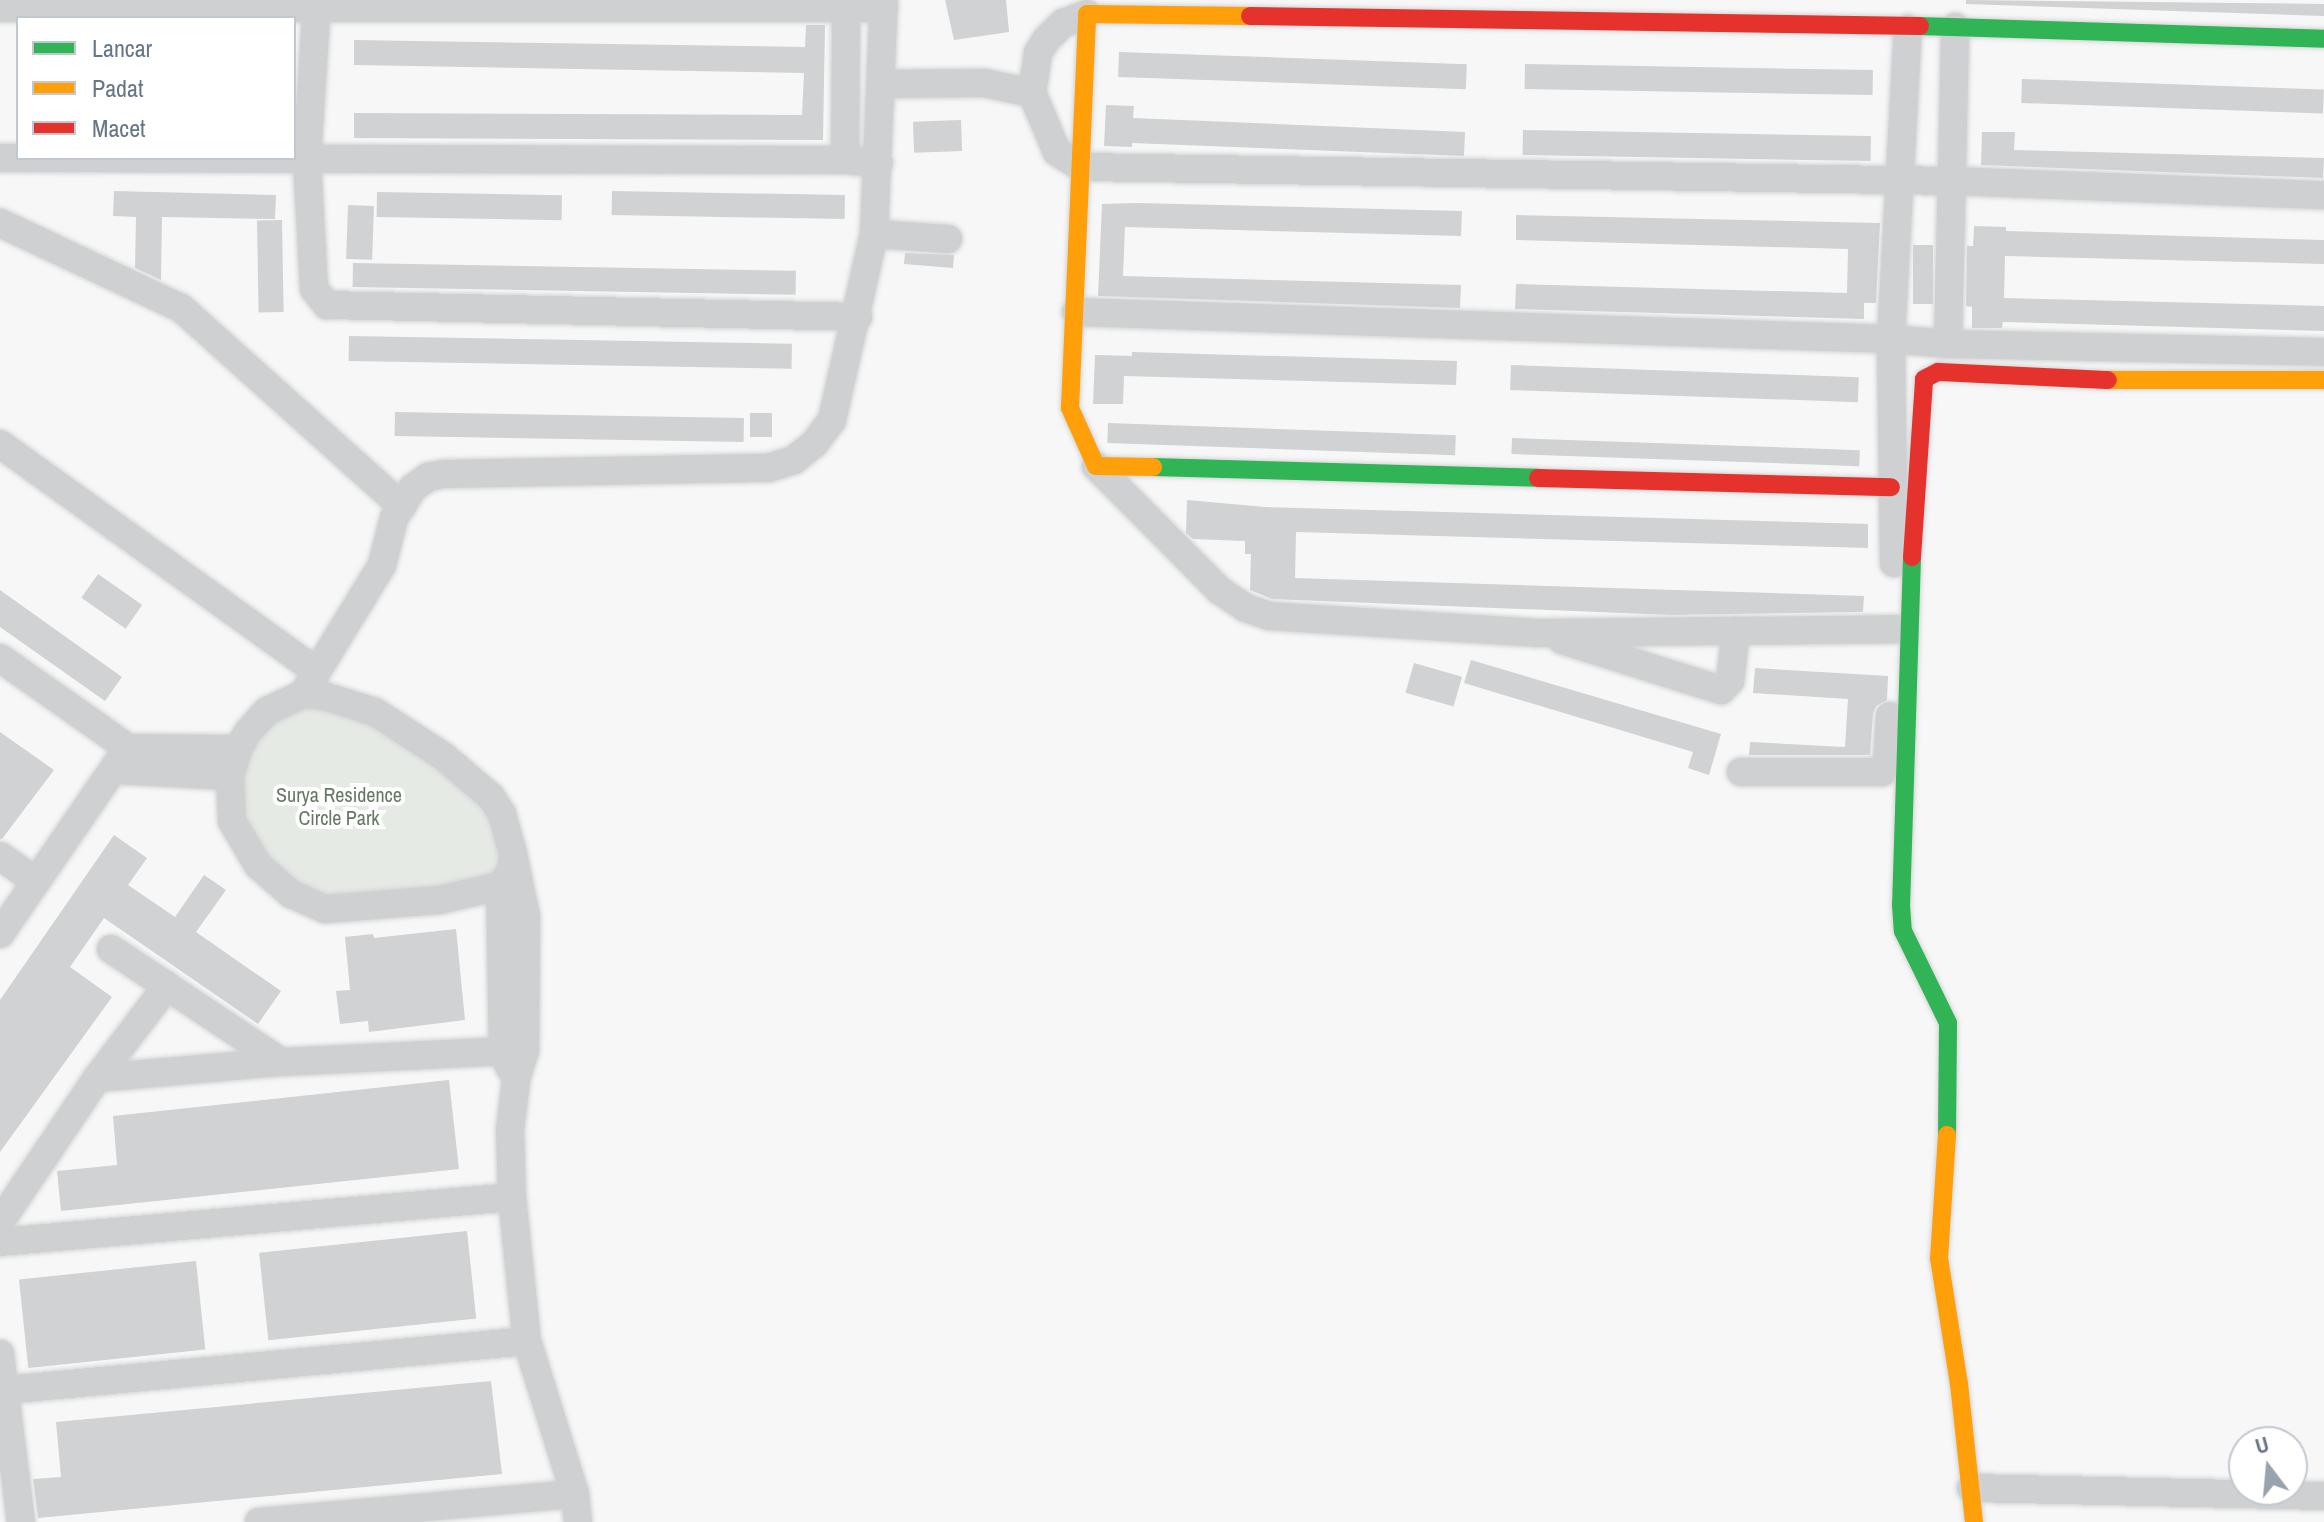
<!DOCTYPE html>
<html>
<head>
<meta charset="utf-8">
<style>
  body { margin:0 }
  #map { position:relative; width:2324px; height:1522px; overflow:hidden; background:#f7f7f7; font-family:"Archivo Narrow",sans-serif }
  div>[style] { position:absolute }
  .green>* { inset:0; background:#e6eae5 }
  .building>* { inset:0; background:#d0d2d3; transform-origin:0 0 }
  .roads { filter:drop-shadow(0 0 2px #d4d5d6) drop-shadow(0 0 2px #d4d5d6) }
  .street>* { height:28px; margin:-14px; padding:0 14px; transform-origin:14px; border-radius:14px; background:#cfd0d2 }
  .fast>* { height:18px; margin:-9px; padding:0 9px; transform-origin:9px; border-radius:9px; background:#30b455 }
  .slow>* { height:18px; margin:-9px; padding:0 9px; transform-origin:9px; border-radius:9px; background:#ff9f0a }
  .jam>* { height:18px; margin:-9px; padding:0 9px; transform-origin:9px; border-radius:9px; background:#e5322d }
  span { translate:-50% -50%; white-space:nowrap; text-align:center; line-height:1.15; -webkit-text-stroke:8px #fff; paint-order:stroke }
  .park-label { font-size:20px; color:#657962 }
  .legend { position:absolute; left:16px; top:16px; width:280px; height:144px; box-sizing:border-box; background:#fff; border:2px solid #c2c8cf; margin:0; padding:10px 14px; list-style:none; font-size:24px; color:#677686 }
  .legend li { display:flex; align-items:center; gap:16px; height:40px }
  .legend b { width:40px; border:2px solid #c2c8cf }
  .north { position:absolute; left:2228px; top:1426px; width:80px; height:80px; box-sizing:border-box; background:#fff; border:2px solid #c2c8cf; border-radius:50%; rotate:344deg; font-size:22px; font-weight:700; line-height:32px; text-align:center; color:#677686 }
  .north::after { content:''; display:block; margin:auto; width:28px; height:36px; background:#99a3ae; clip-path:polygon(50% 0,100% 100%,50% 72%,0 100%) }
</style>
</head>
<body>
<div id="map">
  <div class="green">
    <i style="clip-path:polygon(324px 696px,491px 797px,512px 869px,439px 900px,291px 894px,228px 787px,248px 732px)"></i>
  </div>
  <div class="building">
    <i style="clip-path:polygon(945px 0,1006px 0,1009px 32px,954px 40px)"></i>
    <i style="clip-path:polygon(1966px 0,2324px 4px,2324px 16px,1966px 4px)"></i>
    <i style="clip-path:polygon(806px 25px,825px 25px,823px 140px,354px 138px,354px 113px,802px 115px,804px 73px,354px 65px,354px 40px,805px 47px)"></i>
    <i style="left:1119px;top:52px;width:348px;height:25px;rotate:2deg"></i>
    <i style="left:1525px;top:64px;width:348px;height:25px;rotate:1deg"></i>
    <i style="left:2022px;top:79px;width:302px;height:24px;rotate:2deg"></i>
    <i style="clip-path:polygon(1106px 105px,1134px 106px,1133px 118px,1465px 132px,1464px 156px,1132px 143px,1132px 147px,1104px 146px)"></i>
    <i style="left:961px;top:120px;width:31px;height:48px;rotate:88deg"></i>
    <i style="left:1523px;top:130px;width:348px;height:25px;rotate:1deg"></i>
    <i style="clip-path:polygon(1982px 132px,2015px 132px,2014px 150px,2324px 158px,2323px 178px,1981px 165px)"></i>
    <i style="clip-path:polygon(114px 191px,276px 195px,275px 219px,162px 217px,161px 280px,135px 268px,136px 217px,113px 216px)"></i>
    <i style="left:612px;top:191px;width:233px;height:24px;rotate:1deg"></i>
    <i style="left:377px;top:192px;width:185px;height:25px;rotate:1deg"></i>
    <i style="clip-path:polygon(1137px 203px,1462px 211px,1461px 236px,1125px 227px,1123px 276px,1461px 285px,1460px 308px,1098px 296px,1102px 204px)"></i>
    <i style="left:348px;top:205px;width:26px;height:54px;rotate:2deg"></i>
    <i style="clip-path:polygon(1516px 215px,1880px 223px,1876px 303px,1864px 303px,1864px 319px,1515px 309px,1516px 284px,1847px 293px,1848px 249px,1516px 240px)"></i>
    <i style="left:282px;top:220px;width:92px;height:25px;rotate:89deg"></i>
    <i style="clip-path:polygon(1974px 226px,2006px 227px,2006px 231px,2324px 240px,2324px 264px,2005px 256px,2004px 298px,2324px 306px,2324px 331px,2003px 322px,2002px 328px,1972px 328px,1972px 307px,1966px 306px,1967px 246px,1973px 246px)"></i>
    <i style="left:1913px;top:245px;width:20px;height:59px"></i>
    <i style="clip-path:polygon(905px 253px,954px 255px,953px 268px,904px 264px)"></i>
    <i style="left:353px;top:263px;width:443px;height:24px;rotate:1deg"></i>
    <i style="left:349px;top:336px;width:443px;height:25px;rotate:1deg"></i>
    <i style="clip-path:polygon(1132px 352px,1457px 361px,1456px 385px,1124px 376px,1123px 404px,1093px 404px,1095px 355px,1132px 356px)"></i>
    <i style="left:1511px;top:365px;width:348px;height:25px;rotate:2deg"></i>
    <i style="left:395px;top:412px;width:349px;height:24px;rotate:1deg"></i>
    <i style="left:750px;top:413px;width:22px;height:24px"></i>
    <i style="left:1108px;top:423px;width:348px;height:20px;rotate:2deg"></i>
    <i style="left:1512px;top:438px;width:348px;height:16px;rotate:2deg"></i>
    <i style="clip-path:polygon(1187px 500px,1265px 507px,1868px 524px,1868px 548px,1296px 532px,1295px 578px,1864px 596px,1863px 612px,1671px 615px,1272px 599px,1250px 590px,1251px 554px,1245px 554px,1245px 541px,1193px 539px,1186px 533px)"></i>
    <i style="left:98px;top:574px;width:54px;height:29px;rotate:35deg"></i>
    <i style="clip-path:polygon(0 590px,122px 677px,105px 701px,0 627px)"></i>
    <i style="clip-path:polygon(1471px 660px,1721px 734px,1709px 775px,1688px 768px,1693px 752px,1464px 683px)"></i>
    <i style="left:1414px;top:663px;width:50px;height:31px;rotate:16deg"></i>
    <i style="clip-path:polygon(1755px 668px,1888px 676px,1887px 700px,1876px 706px,1873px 714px,1870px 755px,1749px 755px,1750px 742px,1845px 747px,1848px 699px,1753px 693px)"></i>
    <i style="clip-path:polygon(0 732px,54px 770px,2px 839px,0 839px)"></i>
    <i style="clip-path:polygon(114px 835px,147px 858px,128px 885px,175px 917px,204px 875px,226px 890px,196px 932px,281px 991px,258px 1024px,104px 918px,70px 967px,112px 997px,0 1152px,0 1000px)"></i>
    <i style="clip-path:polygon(456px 929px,465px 1020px,369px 1032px,368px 1021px,340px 1024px,336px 991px,350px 990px,345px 937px,373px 934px,374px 938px)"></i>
    <i style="clip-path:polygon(449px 1080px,459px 1169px,61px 1211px,57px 1171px,117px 1165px,113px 1116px)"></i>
    <i style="left:467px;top:1231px;width:88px;height:209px;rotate:84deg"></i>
    <i style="left:196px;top:1261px;width:89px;height:178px;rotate:84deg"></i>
    <i style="clip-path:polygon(491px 1381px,502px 1474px,38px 1518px,33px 1479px,61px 1477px,56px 1422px)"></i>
  </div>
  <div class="roads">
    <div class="street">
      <i style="left:317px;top:0;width:160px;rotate:93.6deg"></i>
      <i style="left:307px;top:160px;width:129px;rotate:86.9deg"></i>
      <i style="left:314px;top:289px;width:21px;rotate:51deg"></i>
      <i style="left:327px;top:305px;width:531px;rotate:1.29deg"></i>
      <i style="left:0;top:8px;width:884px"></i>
      <i style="left:1087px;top:14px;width:26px;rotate:159deg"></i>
      <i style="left:1063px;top:23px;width:24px;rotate:135deg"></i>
      <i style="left:1046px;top:40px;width:15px;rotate:122deg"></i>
      <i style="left:1038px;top:53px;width:40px;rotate:98.5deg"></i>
      <i style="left:1032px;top:93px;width:64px;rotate:67deg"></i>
      <i style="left:1057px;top:152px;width:28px;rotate:32deg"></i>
      <i style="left:1081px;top:167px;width:872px;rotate:0.92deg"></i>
      <i style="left:1953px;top:181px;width:371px;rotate:2.2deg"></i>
      <i style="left:883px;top:84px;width:101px;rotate:-0.6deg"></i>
      <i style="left:984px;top:83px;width:49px;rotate:11.8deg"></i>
      <i style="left:0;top:158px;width:845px;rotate:0.14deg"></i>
      <i style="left:845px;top:160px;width:34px;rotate:5deg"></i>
      <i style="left:845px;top:160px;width:153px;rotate:-89.6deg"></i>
      <i style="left:0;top:223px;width:200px;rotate:25.2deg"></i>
      <i style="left:181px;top:308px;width:297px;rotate:41.9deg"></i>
      <i style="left:874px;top:234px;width:74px;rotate:3.9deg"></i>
      <i style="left:1076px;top:312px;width:815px;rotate:1.9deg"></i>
      <i style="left:1891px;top:339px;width:57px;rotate:5deg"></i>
      <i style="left:1948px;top:344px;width:376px;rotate:1.2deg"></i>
      <i style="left:1948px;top:344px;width:317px;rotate:-88.7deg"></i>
      <i style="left:0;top:444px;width:389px;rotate:35.7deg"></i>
      <i style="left:1096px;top:466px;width:175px;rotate:45.2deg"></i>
      <i style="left:1219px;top:590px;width:32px;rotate:34deg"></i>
      <i style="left:1246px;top:608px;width:24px;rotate:19deg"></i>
      <i style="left:1269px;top:616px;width:270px;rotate:3.6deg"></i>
      <i style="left:1538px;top:633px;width:358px;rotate:-0.6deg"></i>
      <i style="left:1894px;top:563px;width:224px;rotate:-90.8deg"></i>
      <i style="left:1891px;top:339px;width:311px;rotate:-86.9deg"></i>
      <i style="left:1562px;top:640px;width:167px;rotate:17.5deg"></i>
      <i style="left:1721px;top:690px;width:13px;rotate:-45deg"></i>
      <i style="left:1730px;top:681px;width:51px;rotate:-83.3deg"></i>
      <i style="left:0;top:658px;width:156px;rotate:35.1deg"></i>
      <i style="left:128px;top:748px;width:110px;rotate:0.5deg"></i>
      <i style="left:303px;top:694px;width:151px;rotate:-58.5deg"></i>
      <i style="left:382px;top:565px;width:49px;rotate:-75.7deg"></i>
      <i style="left:394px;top:518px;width:36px;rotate:-58deg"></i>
      <i style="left:413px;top:488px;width:19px;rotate:-36deg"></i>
      <i style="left:428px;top:477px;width:16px;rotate:-11deg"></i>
      <i style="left:444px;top:474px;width:324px;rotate:-1.1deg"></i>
      <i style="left:768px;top:468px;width:27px;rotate:-17deg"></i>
      <i style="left:794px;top:460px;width:26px;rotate:-39deg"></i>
      <i style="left:814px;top:444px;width:30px;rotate:-53deg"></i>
      <i style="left:832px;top:420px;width:191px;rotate:-77.3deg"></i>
      <i style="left:874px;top:234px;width:234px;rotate:-87.6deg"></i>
      <i style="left:303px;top:694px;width:21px;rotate:5deg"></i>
      <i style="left:324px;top:696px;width:53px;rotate:17.4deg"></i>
      <i style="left:375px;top:712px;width:81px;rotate:32.9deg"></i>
      <i style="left:443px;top:756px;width:63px;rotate:40.5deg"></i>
      <i style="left:491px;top:797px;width:20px;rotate:57deg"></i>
      <i style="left:502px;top:814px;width:41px;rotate:74.6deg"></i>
      <i style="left:513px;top:854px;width:15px;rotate:94deg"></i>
      <i style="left:512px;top:869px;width:21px;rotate:125deg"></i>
      <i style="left:500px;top:886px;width:63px;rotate:167.1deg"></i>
      <i style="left:439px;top:900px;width:114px;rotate:175.5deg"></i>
      <i style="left:325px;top:909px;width:37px;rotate:-156deg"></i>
      <i style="left:291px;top:894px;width:44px;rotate:-138.7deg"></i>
      <i style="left:258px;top:865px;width:51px;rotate:-120.6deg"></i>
      <i style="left:232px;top:821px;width:45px;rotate:-92.5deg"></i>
      <i style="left:230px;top:776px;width:28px;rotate:-73deg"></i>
      <i style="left:238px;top:749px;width:20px;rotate:-60deg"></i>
      <i style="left:248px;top:732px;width:28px;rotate:-48deg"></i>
      <i style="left:267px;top:711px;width:40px;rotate:-25deg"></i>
      <i style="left:114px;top:770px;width:116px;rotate:3deg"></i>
      <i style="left:1741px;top:772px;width:141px"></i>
      <i style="left:1882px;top:772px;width:12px;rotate:-66deg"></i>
      <i style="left:1887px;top:761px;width:45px;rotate:-86.2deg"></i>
      <i style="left:513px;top:854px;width:64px;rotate:78.3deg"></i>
      <i style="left:526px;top:917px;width:133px;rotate:90.4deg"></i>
      <i style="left:525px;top:1050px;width:31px;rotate:107deg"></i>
      <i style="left:516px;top:1080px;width:50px;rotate:96.8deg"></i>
      <i style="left:510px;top:1130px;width:67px;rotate:88.3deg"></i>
      <i style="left:512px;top:1197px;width:145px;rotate:84.1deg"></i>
      <i style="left:527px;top:1341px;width:160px;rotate:72.6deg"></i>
      <i style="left:575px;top:1494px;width:28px;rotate:84deg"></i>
      <i style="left:0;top:856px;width:43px;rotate:35.5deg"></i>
      <i style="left:500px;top:886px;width:167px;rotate:89deg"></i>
      <i style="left:503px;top:1053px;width:17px;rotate:65deg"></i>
      <i style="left:0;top:934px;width:226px;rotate:-55.5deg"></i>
      <i style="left:111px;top:949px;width:204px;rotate:33.6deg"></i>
      <i style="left:97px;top:1078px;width:185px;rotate:-5deg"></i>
      <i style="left:281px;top:1062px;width:244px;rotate:-2.8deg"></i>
      <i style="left:0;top:1222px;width:174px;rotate:-56deg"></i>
      <i style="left:97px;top:1078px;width:116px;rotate:-52.7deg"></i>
      <i style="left:0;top:1242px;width:514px;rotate:-5.02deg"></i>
      <i style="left:0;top:1354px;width:169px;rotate:82.9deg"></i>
      <i style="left:5px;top:1390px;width:524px;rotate:-5.36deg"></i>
      <i style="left:1971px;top:1488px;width:353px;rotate:1.3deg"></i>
      <i style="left:259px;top:1522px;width:317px;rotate:-5.1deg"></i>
    </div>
    <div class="fast">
      <i style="left:1920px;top:26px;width:404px;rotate:1.8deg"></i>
      <i style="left:1153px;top:467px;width:385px;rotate:1.6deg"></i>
      <i style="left:1912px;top:557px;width:348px;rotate:91.8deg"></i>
      <i style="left:1901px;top:905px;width:26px;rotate:86deg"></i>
      <i style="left:1903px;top:931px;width:102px;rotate:63.9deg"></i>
      <i style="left:1948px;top:1023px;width:112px;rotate:90.5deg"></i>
    </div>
    <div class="slow">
      <i style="left:2108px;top:380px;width:216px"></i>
      <i style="left:1153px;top:467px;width:57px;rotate:-179deg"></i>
      <i style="left:1096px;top:466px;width:64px;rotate:-114.1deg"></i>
      <i style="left:1070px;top:408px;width:394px;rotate:-87.5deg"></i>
      <i style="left:1087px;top:14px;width:163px;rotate:0.7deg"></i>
      <i style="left:1947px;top:1135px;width:123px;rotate:93.7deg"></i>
      <i style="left:1939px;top:1258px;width:128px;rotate:81deg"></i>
      <i style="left:1959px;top:1384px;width:139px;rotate:83.8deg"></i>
    </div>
    <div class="jam">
      <i style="left:1250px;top:16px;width:670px;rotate:0.86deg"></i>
      <i style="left:1538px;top:478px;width:353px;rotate:1.5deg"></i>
      <i style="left:1912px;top:557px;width:178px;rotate:-86.1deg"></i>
      <i style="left:1924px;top:379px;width:16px;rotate:-27deg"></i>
      <i style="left:1938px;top:372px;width:170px;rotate:2.7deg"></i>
    </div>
  </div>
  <div class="park-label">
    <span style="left:339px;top:806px">Surya Residence<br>Circle Park</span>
  </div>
  <ul class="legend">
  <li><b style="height:10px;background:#30b455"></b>Lancar</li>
  <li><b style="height:10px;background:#ff9f0a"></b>Padat</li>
  <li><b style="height:10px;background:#e5322d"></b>Macet</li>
  </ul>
  <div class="north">U</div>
</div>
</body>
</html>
